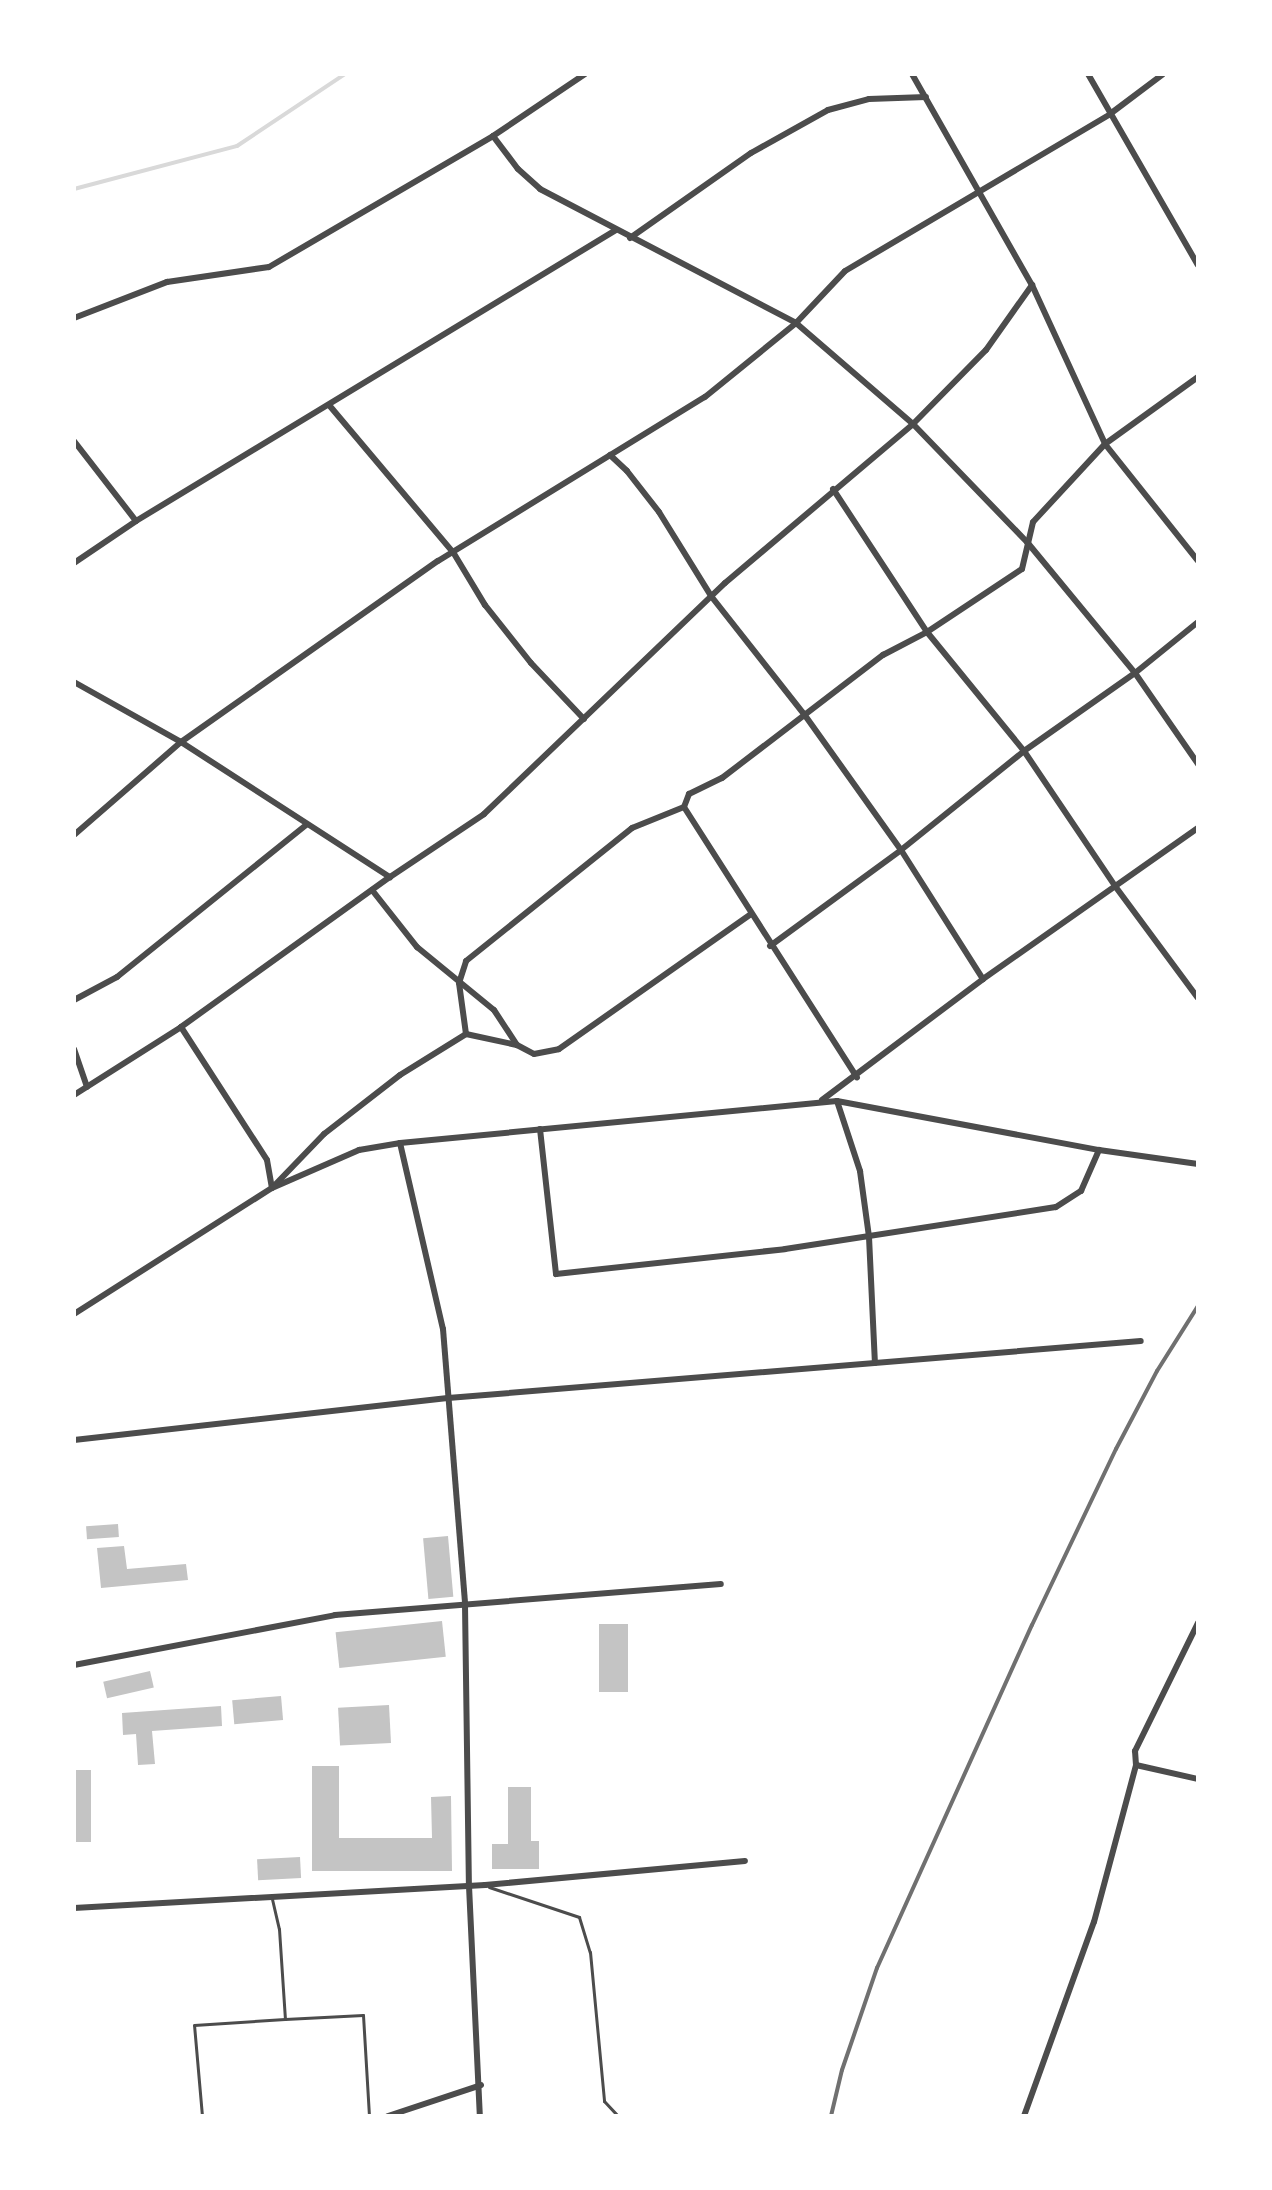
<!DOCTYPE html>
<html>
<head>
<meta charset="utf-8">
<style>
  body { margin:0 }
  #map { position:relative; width:1272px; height:2190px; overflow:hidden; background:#fff; font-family:"Exo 2",sans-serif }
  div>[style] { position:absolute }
  .stream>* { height:4px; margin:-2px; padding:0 2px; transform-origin:2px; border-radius:2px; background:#d9d9d9 }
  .building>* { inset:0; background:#c4c4c4; transform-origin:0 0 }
  .service>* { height:3px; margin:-1.5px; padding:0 1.5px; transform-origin:1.5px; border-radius:1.5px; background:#4c4c4c }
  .minor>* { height:6px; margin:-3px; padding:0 3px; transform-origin:3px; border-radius:3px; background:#4c4c4c }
  .rail>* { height:4px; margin:-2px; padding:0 2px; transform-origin:2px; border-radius:2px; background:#707070 }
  span { translate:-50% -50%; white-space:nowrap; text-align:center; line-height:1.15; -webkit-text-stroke:8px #fff; paint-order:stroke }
  .frame { position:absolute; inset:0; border:76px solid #fff; pointer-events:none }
</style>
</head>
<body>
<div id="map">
  <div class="stream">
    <i style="left:74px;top:189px;width:169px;rotate:-14.8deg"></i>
    <i style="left:237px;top:146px;width:130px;rotate:-33.7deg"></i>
  </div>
  <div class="building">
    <i style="left:118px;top:1524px;width:13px;height:32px;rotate:86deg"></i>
    <i style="left:448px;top:1536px;width:61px;height:25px;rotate:85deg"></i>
    <i style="clip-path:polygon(124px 1546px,127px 1569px,186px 1564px,188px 1580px,101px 1588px,97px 1548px)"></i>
    <i style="left:442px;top:1621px;width:36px;height:107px;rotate:84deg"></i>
    <i style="left:599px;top:1624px;width:29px;height:68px"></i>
    <i style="left:150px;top:1671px;width:17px;height:48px;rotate:77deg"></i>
    <i style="left:281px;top:1696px;width:24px;height:49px;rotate:85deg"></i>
    <i style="left:389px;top:1705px;width:38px;height:51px;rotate:87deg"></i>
    <i style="clip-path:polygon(221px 1706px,222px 1726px,152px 1731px,155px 1764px,138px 1765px,136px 1734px,123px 1735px,122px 1713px)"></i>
    <i style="clip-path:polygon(312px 1766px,339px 1766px,339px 1838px,432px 1838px,431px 1797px,451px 1796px,452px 1871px,312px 1871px)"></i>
    <i style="left:74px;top:1770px;width:17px;height:72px"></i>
    <i style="clip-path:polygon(508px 1787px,531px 1787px,531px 1841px,539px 1841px,539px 1869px,492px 1869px,492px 1844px,508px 1844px)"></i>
    <i style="left:300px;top:1857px;width:21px;height:43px;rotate:87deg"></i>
  </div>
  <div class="service">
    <i style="left:489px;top:1887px;width:95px;rotate:18.4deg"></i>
    <i style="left:579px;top:1917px;width:37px;rotate:73deg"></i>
    <i style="left:590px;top:1952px;width:150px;rotate:84.6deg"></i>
    <i style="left:604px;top:2101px;width:21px;rotate:47deg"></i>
    <i style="left:272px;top:1899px;width:31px;rotate:77deg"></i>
    <i style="left:279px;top:1929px;width:90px;rotate:86.2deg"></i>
    <i style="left:285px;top:2019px;width:78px;rotate:-2.9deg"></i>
    <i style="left:363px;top:2015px;width:101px;rotate:86.6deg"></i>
    <i style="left:202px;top:2116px;width:91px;rotate:-95deg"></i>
    <i style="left:194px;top:2025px;width:91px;rotate:-3.8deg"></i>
  </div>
  <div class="minor">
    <i style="left:912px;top:74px;width:243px;rotate:60.4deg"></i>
    <i style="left:1032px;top:285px;width:175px;rotate:65.3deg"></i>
    <i style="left:1105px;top:444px;width:149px;rotate:51.5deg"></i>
    <i style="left:1088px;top:74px;width:220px;rotate:60.1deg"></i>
    <i style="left:493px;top:136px;width:41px;rotate:52.9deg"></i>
    <i style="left:518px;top:169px;width:30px;rotate:42deg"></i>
    <i style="left:540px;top:189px;width:289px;rotate:27.6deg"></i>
    <i style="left:796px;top:323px;width:155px;rotate:40.8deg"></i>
    <i style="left:913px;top:424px;width:164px;rotate:46deg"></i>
    <i style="left:1027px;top:542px;width:170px;rotate:50.5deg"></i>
    <i style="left:1135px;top:673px;width:111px;rotate:55.3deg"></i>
    <i style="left:630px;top:238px;width:148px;rotate:-35.1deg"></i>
    <i style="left:751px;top:153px;width:88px;rotate:-29.2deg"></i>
    <i style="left:828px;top:110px;width:42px;rotate:-15deg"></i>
    <i style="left:869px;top:99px;width:57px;rotate:-2deg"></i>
    <i style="left:74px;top:318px;width:100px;rotate:-21.2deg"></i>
    <i style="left:167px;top:282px;width:103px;rotate:-8.4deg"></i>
    <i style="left:269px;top:267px;width:259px;rotate:-30.3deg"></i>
    <i style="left:493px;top:136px;width:111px;rotate:-34deg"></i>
    <i style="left:329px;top:405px;width:192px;rotate:49.9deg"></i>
    <i style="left:453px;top:552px;width:62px;rotate:58.9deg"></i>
    <i style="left:485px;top:605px;width:74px;rotate:51.6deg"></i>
    <i style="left:531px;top:663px;width:77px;rotate:46.6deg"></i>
    <i style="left:74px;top:441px;width:101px;rotate:52.2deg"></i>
    <i style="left:610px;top:455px;width:23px;rotate:43deg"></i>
    <i style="left:627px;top:471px;width:52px;rotate:52deg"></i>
    <i style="left:659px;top:512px;width:99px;rotate:58.2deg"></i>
    <i style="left:711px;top:596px;width:150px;rotate:51.8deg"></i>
    <i style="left:804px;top:714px;width:167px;rotate:54.5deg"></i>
    <i style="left:901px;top:850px;width:153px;rotate:57.6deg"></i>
    <i style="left:833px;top:489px;width:171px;rotate:56.7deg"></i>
    <i style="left:927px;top:632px;width:154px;rotate:50.8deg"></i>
    <i style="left:1024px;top:751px;width:163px;rotate:56deg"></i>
    <i style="left:1115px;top:886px;width:139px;rotate:53.5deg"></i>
    <i style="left:74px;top:563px;width:75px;rotate:-34.1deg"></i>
    <i style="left:136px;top:521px;width:561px;rotate:-31.23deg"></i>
    <i style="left:74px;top:682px;width:123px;rotate:29.3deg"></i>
    <i style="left:181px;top:742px;width:249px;rotate:32.9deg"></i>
    <i style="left:684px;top:807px;width:321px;rotate:57.4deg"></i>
    <i style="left:74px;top:835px;width:142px;rotate:-41deg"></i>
    <i style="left:181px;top:742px;width:314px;rotate:-35.2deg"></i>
    <i style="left:438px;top:561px;width:313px;rotate:-31.6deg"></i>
    <i style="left:705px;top:397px;width:117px;rotate:-39.1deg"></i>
    <i style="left:796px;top:323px;width:71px;rotate:-46.7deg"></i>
    <i style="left:845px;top:271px;width:308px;rotate:-30.6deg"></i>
    <i style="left:1110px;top:114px;width:66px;rotate:-37deg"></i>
    <i style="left:372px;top:890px;width:73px;rotate:51.7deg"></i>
    <i style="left:417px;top:947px;width:99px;rotate:39.3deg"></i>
    <i style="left:494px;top:1010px;width:42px;rotate:56.7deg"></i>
    <i style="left:770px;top:946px;width:162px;rotate:-36.2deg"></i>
    <i style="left:901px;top:850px;width:158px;rotate:-38.8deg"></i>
    <i style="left:1024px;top:751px;width:136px;rotate:-35.1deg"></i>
    <i style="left:1135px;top:673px;width:81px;rotate:-39deg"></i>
    <i style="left:74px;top:1000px;width:49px;rotate:-28.1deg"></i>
    <i style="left:117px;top:977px;width:243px;rotate:-38.8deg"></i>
    <i style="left:181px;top:1027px;width:158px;rotate:57.1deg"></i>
    <i style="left:267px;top:1160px;width:28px;rotate:80deg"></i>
    <i style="left:466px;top:1034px;width:52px;rotate:12.2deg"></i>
    <i style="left:517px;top:1045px;width:19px;rotate:28deg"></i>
    <i style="left:534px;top:1054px;width:25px;rotate:-11deg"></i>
    <i style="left:559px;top:1049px;width:233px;rotate:-35.1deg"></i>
    <i style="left:74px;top:1049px;width:40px;rotate:71.1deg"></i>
    <i style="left:74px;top:1095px;width:127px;rotate:-32.4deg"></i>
    <i style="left:181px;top:1027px;width:257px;rotate:-35.7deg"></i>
    <i style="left:390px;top:877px;width:113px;rotate:-33.8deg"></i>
    <i style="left:484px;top:814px;width:334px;rotate:-43.8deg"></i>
    <i style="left:725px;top:583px;width:246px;rotate:-40.2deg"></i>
    <i style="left:913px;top:424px;width:104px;rotate:-45.4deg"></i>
    <i style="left:986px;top:350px;width:80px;rotate:-54.7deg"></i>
    <i style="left:822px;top:1100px;width:201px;rotate:-36.9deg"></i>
    <i style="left:983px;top:979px;width:263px;rotate:-35.1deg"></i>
    <i style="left:837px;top:1101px;width:74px;rotate:71.8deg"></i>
    <i style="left:860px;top:1171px;width:67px;rotate:82.2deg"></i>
    <i style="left:869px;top:1237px;width:126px;rotate:87.3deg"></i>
    <i style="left:540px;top:1129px;width:146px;rotate:83.7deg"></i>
    <i style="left:556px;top:1274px;width:230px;rotate:-6.2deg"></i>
    <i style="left:785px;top:1249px;width:274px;rotate:-8.8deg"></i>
    <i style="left:1056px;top:1207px;width:30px;rotate:-33deg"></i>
    <i style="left:1081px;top:1191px;width:45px;rotate:-66.3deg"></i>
    <i style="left:400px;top:1143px;width:191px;rotate:77deg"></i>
    <i style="left:443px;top:1329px;width:277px;rotate:85.4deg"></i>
    <i style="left:465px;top:1605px;width:281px;rotate:89.2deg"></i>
    <i style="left:469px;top:1886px;width:230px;rotate:87.3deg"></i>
    <i style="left:272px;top:1188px;width:75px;rotate:-46.1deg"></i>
    <i style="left:324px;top:1134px;width:96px;rotate:-37.8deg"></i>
    <i style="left:400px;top:1075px;width:78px;rotate:-31.8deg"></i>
    <i style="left:466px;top:1034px;width:51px;rotate:-97.8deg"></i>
    <i style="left:459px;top:983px;width:23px;rotate:-72deg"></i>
    <i style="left:466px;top:961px;width:213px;rotate:-38.7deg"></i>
    <i style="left:632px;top:828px;width:56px;rotate:-22deg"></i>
    <i style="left:684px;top:807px;width:14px;rotate:-69deg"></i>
    <i style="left:689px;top:794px;width:37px;rotate:-26deg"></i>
    <i style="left:722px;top:778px;width:203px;rotate:-37.4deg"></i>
    <i style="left:883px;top:655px;width:50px;rotate:-27.6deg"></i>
    <i style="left:927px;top:632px;width:114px;rotate:-33.6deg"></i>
    <i style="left:1022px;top:569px;width:48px;rotate:-76.8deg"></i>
    <i style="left:1033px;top:522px;width:106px;rotate:-47.3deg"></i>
    <i style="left:1105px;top:444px;width:115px;rotate:-35.8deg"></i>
    <i style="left:74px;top:1314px;width:235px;rotate:-32.5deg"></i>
    <i style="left:272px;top:1188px;width:95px;rotate:-23.6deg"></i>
    <i style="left:359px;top:1150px;width:42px;rotate:-9.7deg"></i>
    <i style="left:400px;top:1143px;width:439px;rotate:-5.5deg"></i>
    <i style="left:837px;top:1101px;width:267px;rotate:10.6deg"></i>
    <i style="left:1099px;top:1150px;width:100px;rotate:8deg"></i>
    <i style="left:74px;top:1440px;width:376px;rotate:-6.4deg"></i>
    <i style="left:448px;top:1398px;width:695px;rotate:-4.7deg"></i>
    <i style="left:74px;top:1665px;width:266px;rotate:-10.8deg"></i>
    <i style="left:335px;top:1615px;width:387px;rotate:-4.6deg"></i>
    <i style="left:1136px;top:1765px;width:64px;rotate:12.7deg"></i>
    <i style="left:74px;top:1908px;width:412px;rotate:-3.2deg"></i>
    <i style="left:485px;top:1885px;width:261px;rotate:-5.3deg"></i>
    <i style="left:388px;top:2116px;width:98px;rotate:-18.4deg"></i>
    <i style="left:1024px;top:2116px;width:206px;rotate:-70.2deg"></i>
    <i style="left:1094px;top:1922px;width:163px;rotate:-75deg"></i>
    <i style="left:1136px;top:1765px;width:14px;rotate:-94deg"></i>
    <i style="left:1135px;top:1751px;width:143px;rotate:-63.8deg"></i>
  </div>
  <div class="rail">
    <i style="left:831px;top:2116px;width:47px;rotate:-76.6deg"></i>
    <i style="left:842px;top:2070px;width:108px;rotate:-71.1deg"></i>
    <i style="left:877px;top:1968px;width:376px;rotate:-65.7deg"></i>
    <i style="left:1032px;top:1625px;width:195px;rotate:-64.5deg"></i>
    <i style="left:1116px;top:1449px;width:88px;rotate:-62.3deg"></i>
    <i style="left:1157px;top:1371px;width:77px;rotate:-57.8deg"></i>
  </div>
  <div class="frame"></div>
</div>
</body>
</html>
